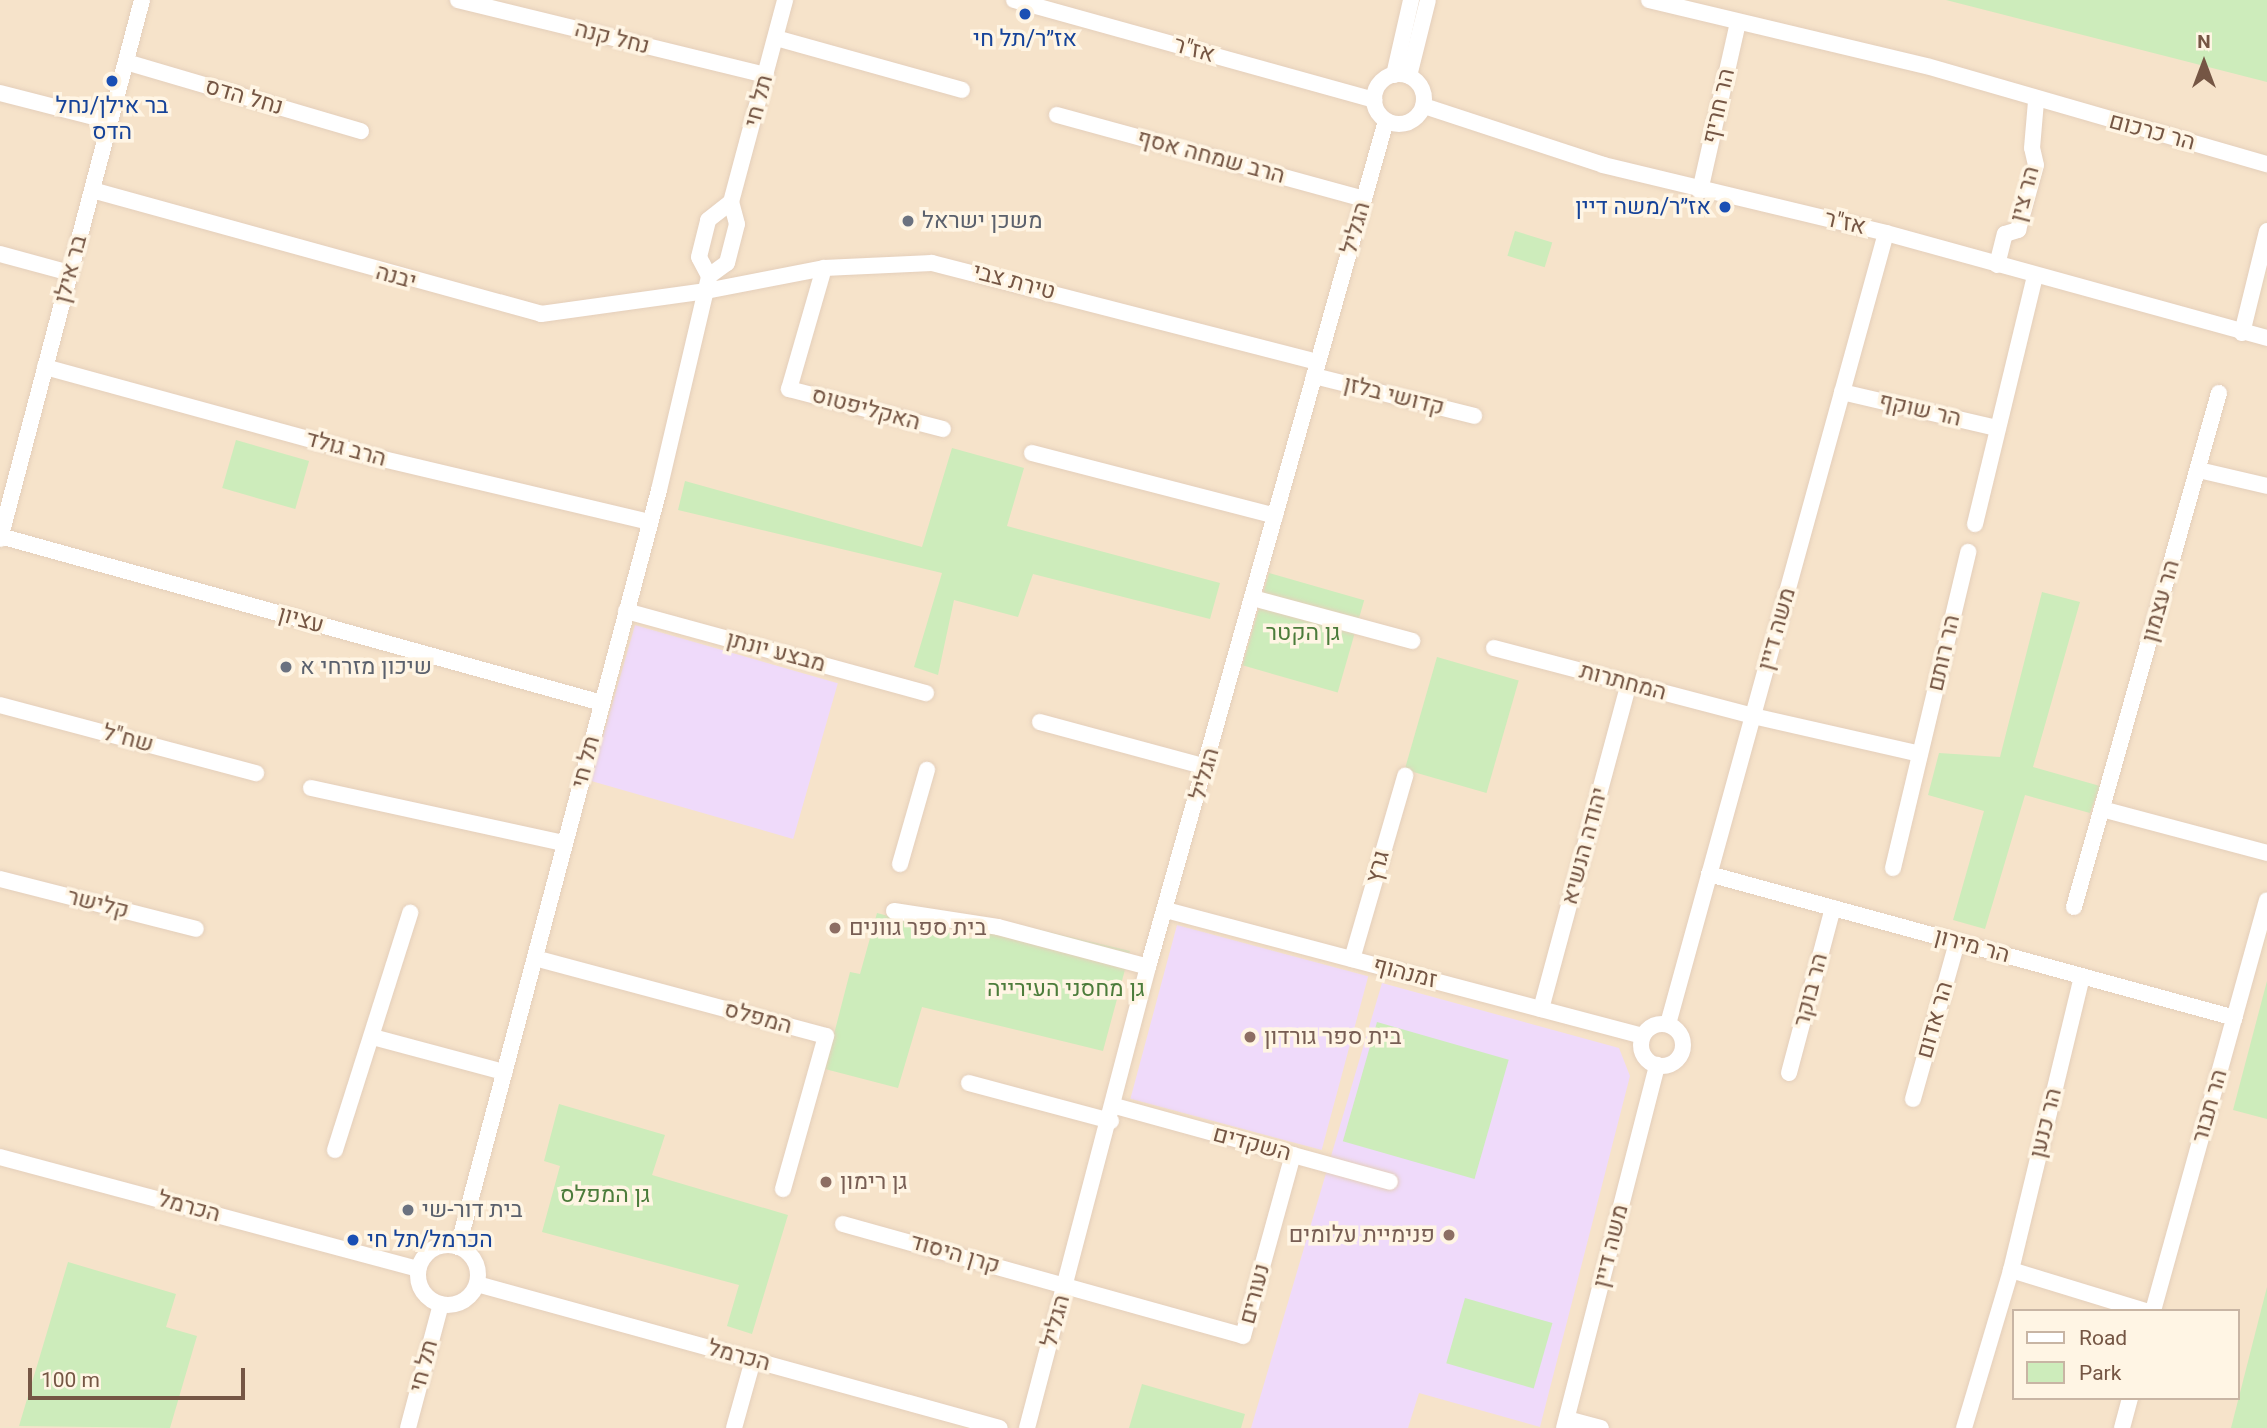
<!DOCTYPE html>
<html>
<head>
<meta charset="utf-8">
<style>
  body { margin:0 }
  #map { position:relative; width:2267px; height:1428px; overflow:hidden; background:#fef2dc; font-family:Roboto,Heebo,sans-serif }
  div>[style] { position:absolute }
  .residential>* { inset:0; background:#f6e3ca }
  .education>* { inset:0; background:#efdafa; transform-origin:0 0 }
  .green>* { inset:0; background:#cdecbb; transform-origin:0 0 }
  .roads { filter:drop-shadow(0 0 2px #e4cfbb) drop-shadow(0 0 2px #e4cfbb) }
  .minor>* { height:16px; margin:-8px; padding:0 8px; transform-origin:8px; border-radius:8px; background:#fff }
  .minor>.ring { margin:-8px; padding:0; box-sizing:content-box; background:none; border:16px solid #fff; border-radius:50% }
  .dots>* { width:19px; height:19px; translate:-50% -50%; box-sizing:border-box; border:4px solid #fff5e4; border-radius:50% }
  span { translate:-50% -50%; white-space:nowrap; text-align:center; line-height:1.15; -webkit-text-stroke:7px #fff5e4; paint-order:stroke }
  .street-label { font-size:23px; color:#755644 }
  .transit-label { font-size:23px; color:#164399 }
  .right { translate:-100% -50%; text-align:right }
  .left { translate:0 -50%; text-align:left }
  .worship-label { font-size:23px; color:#5b616d }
  .park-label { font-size:23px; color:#4c7c3b }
  .education-label { font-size:23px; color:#785e54 }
  .legend { position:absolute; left:2012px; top:1309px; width:228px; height:91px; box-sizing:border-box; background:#fff5e4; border:2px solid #c8b5a4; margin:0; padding:9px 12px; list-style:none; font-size:21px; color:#755644 }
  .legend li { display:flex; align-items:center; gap:14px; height:35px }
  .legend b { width:35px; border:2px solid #c8b5a4 }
  .north { position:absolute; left:2169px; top:28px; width:70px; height:70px; -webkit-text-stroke:5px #fff5e4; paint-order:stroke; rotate:0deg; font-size:19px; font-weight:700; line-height:28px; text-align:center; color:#755644 }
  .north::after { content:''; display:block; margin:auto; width:24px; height:32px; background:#755644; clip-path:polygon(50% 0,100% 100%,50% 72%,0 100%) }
  .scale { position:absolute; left:28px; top:1368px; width:217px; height:32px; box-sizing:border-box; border:4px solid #755644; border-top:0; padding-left:9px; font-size:21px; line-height:24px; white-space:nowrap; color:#755644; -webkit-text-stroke:5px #fff5e4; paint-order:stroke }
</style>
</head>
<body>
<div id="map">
  <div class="residential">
    <i style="clip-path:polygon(evenodd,0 0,2267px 0,2267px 1428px,0 1428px,0 0,2013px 1311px,2237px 1311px,2237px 1398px,2013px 1398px,2013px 1311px)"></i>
  </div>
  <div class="education">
    <i style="left:635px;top:625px;width:211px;height:162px;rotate:16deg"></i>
    <i style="left:1177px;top:925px;width:198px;height:180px;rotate:15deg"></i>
    <i style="clip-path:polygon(1382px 983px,1619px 1048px,1630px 1076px,1540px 1427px,1419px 1393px,1408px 1428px,1251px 1428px)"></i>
  </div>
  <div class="green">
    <i style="clip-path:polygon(1946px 0,2267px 0,2267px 83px,2267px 82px)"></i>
    <i style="left:1515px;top:231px;width:39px;height:26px;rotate:17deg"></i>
    <i style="left:236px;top:440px;width:76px;height:50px;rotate:16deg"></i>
    <i style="clip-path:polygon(952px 448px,1024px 468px,1007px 526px,1220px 583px,1210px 619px,1033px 574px,1018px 617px,954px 600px,938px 675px,914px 667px,942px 573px,678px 510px,685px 481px,922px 547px)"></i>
    <i style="left:1269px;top:573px;width:99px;height:96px;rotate:16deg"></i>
    <i style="clip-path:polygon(2042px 592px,2080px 602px,2033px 767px,2100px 786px,2090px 813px,2025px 795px,1985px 929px,1953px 920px,1984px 811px,1928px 795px,1939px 753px,2000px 757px)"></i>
    <i style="left:1437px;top:657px;width:85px;height:117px;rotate:16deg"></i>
    <i style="clip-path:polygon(877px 913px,970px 938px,1016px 924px,1130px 951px,1103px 1051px,922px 1007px,898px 1088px,825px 1069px,850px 972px,860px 974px)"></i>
    <i style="clip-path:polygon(2267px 981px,2267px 1119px,2233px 1110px)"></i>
    <i style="left:1377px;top:1022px;width:137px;height:124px;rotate:16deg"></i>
    <i style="clip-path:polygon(559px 1104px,665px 1135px,652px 1175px,788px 1215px,752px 1334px,727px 1326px,739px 1285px,542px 1232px,560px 1166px,544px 1161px)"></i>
    <i style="clip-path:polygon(68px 1262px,176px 1294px,166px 1327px,197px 1336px,170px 1428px,19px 1426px)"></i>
    <i style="clip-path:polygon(2267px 1287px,2267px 1428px,2231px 1428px)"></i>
    <i style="left:1465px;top:1298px;width:91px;height:68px;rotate:16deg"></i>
    <i style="clip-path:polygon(1142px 1384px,1245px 1414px,1241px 1428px,1129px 1428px)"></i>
  </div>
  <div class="roads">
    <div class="minor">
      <i style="left:458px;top:0;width:317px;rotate:13.7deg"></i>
      <i style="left:1014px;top:0;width:374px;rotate:15.5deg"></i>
      <i style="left:1649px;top:0;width:285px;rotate:13.4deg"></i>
      <i style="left:776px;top:38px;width:193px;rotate:15.6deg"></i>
      <i style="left:126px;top:62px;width:245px;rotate:16.4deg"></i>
      <i style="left:1930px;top:67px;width:351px;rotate:16.1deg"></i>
      <i class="ring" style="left:1374px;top:74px;width:34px;height:34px"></i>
      <i style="left:1394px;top:75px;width:77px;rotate:-77.2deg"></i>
      <i style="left:1409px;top:76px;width:78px;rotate:-76deg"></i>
      <i style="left:0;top:93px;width:113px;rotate:14.4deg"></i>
      <i style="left:1424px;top:106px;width:188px;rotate:18.2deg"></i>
      <i style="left:1603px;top:165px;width:291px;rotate:13.5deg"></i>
      <i style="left:1886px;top:233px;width:395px;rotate:15.4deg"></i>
      <i style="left:1057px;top:115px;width:318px;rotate:15.3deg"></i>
      <i style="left:92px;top:190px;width:466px;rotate:15.4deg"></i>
      <i style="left:541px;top:314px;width:167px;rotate:-7.9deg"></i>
      <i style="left:706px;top:291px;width:120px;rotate:-11deg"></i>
      <i style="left:824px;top:268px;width:108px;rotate:-2.7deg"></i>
      <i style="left:932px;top:263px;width:398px;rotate:14.4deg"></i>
      <i style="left:1700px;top:191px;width:173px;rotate:-77.3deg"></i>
      <i style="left:0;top:254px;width:73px;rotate:15.2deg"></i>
      <i style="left:1997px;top:265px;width:32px;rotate:-76deg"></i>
      <i style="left:2005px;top:234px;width:14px;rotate:-17deg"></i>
      <i style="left:2018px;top:230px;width:67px;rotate:-74.5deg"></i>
      <i style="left:2036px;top:165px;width:17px;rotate:-103deg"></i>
      <i style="left:2032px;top:148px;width:47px;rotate:-85.1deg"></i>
      <i style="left:824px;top:268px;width:126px;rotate:106.1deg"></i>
      <i style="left:789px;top:389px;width:159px;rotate:14.6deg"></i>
      <i style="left:709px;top:276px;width:21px;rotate:-118deg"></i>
      <i style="left:699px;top:257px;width:38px;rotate:-76deg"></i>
      <i style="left:708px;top:220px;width:29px;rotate:-38deg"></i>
      <i style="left:2242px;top:333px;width:105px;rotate:-76.2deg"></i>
      <i style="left:45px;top:367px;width:333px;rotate:15.3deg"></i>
      <i style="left:366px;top:455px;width:292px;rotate:13.3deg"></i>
      <i style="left:1314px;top:376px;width:165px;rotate:14deg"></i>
      <i style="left:1842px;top:392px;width:159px;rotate:13.1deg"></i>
      <i style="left:1032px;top:453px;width:251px;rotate:14.5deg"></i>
      <i style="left:2199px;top:470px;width:70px;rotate:13.2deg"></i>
      <i style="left:1975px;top:524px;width:255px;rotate:-76.4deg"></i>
      <i style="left:0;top:536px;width:625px;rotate:15.5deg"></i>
      <i style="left:0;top:539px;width:557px;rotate:-75.24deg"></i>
      <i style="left:1253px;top:598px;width:165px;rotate:15.1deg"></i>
      <i style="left:626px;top:611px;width:311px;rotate:15.3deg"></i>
      <i style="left:1494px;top:648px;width:268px;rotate:14.7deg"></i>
      <i style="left:1753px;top:716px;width:171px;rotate:12.8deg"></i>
      <i style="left:0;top:705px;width:265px;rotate:14.9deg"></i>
      <i style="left:1040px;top:722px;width:173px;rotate:15.1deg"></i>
      <i style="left:311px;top:788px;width:259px;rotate:12.3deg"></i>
      <i style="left:2102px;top:809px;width:171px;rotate:14.9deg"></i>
      <i style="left:900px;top:864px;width:98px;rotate:-74deg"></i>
      <i style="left:1893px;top:868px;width:325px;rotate:-76.6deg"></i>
      <i style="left:1709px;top:874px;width:545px;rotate:15.31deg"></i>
      <i style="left:0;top:879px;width:202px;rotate:14.3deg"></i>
      <i style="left:2074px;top:907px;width:534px;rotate:-74.25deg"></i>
      <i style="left:1166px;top:910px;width:493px;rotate:14.8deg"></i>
      <i style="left:894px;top:911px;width:105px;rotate:8.7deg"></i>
      <i style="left:998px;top:927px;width:155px;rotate:14.9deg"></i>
      <i style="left:535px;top:958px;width:301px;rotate:15deg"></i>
      <i style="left:826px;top:1036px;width:159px;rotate:105.7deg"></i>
      <i style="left:1352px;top:959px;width:191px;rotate:-73.8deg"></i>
      <i style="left:1541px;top:1009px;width:338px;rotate:-74.9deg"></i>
      <i style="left:1668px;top:1024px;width:820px;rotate:-74.59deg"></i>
      <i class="ring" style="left:1641px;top:1024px;width:26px;height:26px"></i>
      <i style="left:373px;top:1037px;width:136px;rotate:15deg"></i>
      <i style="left:1789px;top:1073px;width:171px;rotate:-75.1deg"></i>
      <i style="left:969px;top:1083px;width:147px;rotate:15deg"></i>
      <i style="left:1913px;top:1099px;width:163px;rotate:-74.3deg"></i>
      <i style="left:1115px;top:1106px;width:285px;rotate:15.4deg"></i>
      <i style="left:335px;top:1150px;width:249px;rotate:-72.4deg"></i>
      <i style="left:0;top:1157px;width:433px;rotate:15deg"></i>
      <i style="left:843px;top:1224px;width:415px;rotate:15.6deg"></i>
      <i style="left:1243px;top:1336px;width:188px;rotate:-74.6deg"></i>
      <i class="ring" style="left:418px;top:1245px;width:44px;height:44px"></i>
      <i style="left:458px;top:1247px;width:783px;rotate:-75.13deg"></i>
      <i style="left:659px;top:490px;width:220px;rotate:-76.8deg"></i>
      <i style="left:709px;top:276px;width:22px;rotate:-36deg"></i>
      <i style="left:727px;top:263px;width:40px;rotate:-75.6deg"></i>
      <i style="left:737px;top:224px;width:23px;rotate:-105deg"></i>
      <i style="left:731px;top:202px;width:209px;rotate:-75deg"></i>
      <i style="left:2011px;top:1270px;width:140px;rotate:17deg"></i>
      <i style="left:477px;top:1284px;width:542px;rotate:15.39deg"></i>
      <i style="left:2153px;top:1311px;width:426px;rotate:-74.5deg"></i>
      <i style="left:1567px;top:1419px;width:35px;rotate:15deg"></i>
      <i style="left:408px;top:1428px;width:128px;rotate:-75.1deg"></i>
      <i style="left:734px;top:1428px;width:71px;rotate:-74.4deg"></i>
      <i style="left:1027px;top:1428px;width:477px;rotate:-75.3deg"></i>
      <i style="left:1148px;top:967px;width:879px;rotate:-74.29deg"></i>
      <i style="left:1564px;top:1428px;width:375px;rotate:-75.6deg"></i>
      <i style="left:1964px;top:1428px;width:165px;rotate:-73.4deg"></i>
      <i style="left:2011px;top:1270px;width:302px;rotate:-76.4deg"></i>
      <i style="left:2122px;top:1428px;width:31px;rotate:-75deg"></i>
    </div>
  </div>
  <div class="dots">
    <i style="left:1025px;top:14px;background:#1a4fb4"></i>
    <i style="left:112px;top:81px;background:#1a4fb4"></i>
    <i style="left:1725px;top:207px;background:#1a4fb4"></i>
    <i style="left:908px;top:221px;background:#6b7280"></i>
    <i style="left:286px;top:667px;background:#6b7280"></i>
    <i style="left:835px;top:928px;background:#8d6e63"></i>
    <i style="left:1250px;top:1037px;background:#8d6e63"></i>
    <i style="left:826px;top:1182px;background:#8d6e63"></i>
    <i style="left:408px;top:1210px;background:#6b7280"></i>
    <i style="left:1449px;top:1235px;background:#8d6e63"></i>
    <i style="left:353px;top:1240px;background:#1a4fb4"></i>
  </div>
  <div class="street-label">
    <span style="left:612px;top:38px;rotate:14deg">נחל קנה</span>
    <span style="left:1194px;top:50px;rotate:16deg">אז"ר</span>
    <span style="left:244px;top:97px;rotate:16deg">נחל הדס</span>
    <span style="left:759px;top:101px;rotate:-75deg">תל חי</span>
    <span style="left:1719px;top:106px;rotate:-77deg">הר חריף</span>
    <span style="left:2152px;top:132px;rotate:15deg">הר כרכום</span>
    <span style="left:1211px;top:157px;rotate:15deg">הרב שמחה אסף</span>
    <span style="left:2025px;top:194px;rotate:-75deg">הר צין</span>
    <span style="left:1845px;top:223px;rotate:13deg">אז"ר</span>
    <span style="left:1356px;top:228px;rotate:-74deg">הגליל</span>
    <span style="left:71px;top:269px;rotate:-75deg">בר אילן</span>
    <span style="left:396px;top:277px;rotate:15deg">יבנה</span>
    <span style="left:1014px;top:282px;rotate:15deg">טירת צבי</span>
    <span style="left:1394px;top:396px;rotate:14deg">קדושי בלזן</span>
    <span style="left:866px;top:409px;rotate:15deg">האקליפטוס</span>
    <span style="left:1920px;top:410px;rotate:13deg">הר שוקף</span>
    <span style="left:346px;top:449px;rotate:15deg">הרב גולד</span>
    <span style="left:2161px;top:601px;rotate:-74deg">הר עצמון</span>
    <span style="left:301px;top:620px;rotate:16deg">עציון</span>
    <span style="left:1777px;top:629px;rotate:-74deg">משה דיין</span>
    <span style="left:776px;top:652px;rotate:15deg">מבצע יונתן</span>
    <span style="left:1944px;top:653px;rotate:-77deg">הר רותם</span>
    <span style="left:1623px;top:682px;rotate:15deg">המחתרות</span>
    <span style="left:128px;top:739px;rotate:15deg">שח"ל</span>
    <span style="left:586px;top:762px;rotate:-75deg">תל חי</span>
    <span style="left:1205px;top:774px;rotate:-74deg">הגליל</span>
    <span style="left:1585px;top:846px;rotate:-75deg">יהודה הנשיא</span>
    <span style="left:1378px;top:867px;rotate:-74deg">גרץ</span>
    <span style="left:98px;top:904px;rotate:14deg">קלישר</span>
    <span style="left:1972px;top:946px;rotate:15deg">הר מירון</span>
    <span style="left:1405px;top:973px;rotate:15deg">זמנהוף</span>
    <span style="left:1811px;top:990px;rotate:-75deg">הר בוקר</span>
    <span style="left:758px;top:1018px;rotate:15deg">המפלס</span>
    <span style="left:1935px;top:1020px;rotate:-74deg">הר אדום</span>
    <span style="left:2210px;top:1106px;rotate:-74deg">הר תבור</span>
    <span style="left:2046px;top:1123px;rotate:-76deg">הר כנען</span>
    <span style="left:1252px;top:1144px;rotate:15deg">השקדים</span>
    <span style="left:189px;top:1207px;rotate:15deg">הכרמל</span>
    <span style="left:1611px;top:1246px;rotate:-76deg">משה דיין</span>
    <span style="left:955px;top:1254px;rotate:16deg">קרן היסוד</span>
    <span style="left:1255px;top:1294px;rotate:-75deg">נעורים</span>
    <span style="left:1056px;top:1321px;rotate:-75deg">הגליל</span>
    <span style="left:739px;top:1356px;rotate:15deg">הכרמל</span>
    <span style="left:424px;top:1366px;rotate:-75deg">תל חי</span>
  </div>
  <div class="transit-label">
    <span style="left:1025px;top:39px">אז״ר/תל חי</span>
    <span style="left:112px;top:119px">בר אילן/נחל<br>הדס</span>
    <span class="right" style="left:1711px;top:207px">אז״ר/משה דיין</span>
    <span class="left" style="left:367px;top:1240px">הכרמל/תל חי</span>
  </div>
  <div class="worship-label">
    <span class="left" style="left:922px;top:221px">משכן ישראל</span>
    <span class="left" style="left:300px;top:667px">שיכון מזרחי א</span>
    <span class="left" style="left:422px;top:1210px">בית דור-שי</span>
  </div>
  <div class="park-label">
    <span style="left:1303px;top:633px">גן הקטר</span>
    <span style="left:1066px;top:989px">גן מחסני העירייה</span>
    <span style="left:605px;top:1195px">גן המפלס</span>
  </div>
  <div class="education-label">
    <span class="left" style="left:849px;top:928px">בית ספר גוונים</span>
    <span class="left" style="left:1264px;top:1037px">בית ספר גורדון</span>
    <span class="left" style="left:840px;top:1182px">גן רימון</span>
    <span class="right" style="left:1435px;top:1235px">פנימיית עלומים</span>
  </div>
  <ul class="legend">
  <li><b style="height:9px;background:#fff"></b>Road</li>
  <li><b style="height:19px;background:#cdecbb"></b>Park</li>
  </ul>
  <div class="north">N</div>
  <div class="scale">100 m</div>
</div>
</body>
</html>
